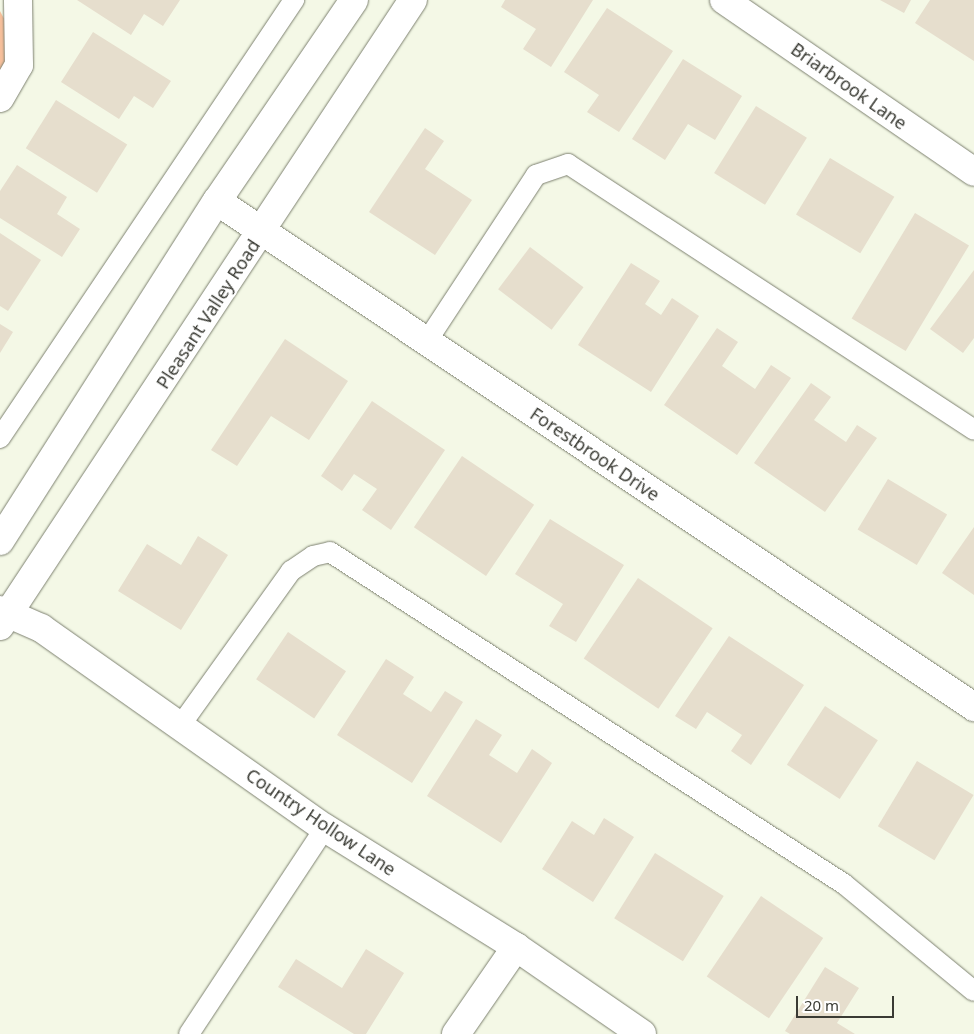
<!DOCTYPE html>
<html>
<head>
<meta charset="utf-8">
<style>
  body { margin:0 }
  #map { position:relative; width:974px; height:1034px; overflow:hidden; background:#f4f8e6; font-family:"Noto Sans",sans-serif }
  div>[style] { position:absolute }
  .green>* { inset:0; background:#f7bf9b }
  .building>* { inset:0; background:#e6decd; transform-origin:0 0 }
  .roads { filter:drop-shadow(0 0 1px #7d8170) drop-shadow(0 0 1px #7d8170) }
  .service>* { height:20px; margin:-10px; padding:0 10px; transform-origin:10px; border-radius:10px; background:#fff }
  .minor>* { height:28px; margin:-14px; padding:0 14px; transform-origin:14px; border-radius:14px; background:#fff }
  .secondary>* { height:28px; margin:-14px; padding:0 14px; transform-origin:14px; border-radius:14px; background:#fff }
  span { translate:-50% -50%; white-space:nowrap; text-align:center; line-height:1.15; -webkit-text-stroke:4px #fff; paint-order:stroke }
  .street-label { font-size:18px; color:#3a3b34 }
  .scale { position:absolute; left:796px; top:996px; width:98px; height:22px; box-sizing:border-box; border:2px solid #3a3b34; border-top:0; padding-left:6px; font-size:15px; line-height:18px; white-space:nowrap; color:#3a3b34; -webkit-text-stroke:4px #fff; paint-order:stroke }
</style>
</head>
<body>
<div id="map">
  <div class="green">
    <i style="clip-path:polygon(0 11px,9px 28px,8px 65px,0 77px)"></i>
  </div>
  <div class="building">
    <i style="clip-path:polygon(77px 0,180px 0,163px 26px,144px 14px,131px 35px)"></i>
    <i style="clip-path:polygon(505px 0,593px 0,551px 67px,523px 49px,536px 29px,501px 7px)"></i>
    <i style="clip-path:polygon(880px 0,911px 0,904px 13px)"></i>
    <i style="clip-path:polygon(930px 0,974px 0,974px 61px,915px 23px)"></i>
    <i style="clip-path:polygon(607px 8px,673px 51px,619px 132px,587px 112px,599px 95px,564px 72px)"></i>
    <i style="clip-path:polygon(93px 32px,171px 81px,153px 108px,134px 96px,119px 119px,61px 82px)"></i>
    <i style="clip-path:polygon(683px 59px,742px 96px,715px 140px,688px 124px,665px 160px,632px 139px)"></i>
    <i style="left:56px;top:100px;width:84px;height:57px;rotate:32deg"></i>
    <i style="left:756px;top:106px;width:60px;height:79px;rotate:32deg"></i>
    <i style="clip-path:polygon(425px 128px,444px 141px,425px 169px,472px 200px,435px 255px,369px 212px)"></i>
    <i style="left:830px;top:158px;width:75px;height:66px;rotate:31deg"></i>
    <i style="clip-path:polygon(17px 165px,67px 197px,57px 214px,80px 229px,62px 257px,0 218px,0 191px)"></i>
    <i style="left:915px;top:213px;width:63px;height:123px;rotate:31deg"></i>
    <i style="clip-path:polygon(0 233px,41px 260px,8px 311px,0 306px)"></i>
    <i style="left:530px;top:247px;width:67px;height:53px;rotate:37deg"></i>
    <i style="clip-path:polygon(631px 263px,660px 281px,645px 304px,661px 315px,672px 298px,699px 316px,651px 392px,578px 345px)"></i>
    <i style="clip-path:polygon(974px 270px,974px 338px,963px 353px,930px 329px)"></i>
    <i style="clip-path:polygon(0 324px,13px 332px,0 353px)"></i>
    <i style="clip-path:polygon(717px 328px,738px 342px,722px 366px,755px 389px,771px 365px,791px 378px,737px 455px,664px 405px)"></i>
    <i style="clip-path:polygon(285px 339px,348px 381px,309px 440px,271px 416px,237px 466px,211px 450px)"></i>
    <i style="clip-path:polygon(811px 383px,831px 397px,814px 420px,846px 442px,857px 425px,877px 438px,825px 512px,754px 463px)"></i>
    <i style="clip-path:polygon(372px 401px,445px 450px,391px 530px,362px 510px,377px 489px,354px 474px,342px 491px,321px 476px)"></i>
    <i style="left:462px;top:456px;width:87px;height:86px;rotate:34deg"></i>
    <i style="left:888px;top:479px;width:69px;height:59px;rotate:31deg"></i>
    <i style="clip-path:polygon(550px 519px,624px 565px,576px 642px,549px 626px,563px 604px,515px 574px)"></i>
    <i style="clip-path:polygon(974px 527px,974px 595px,942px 573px)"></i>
    <i style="clip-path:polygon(198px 536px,228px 555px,181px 630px,118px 591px,147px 544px,181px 565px)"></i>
    <i style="left:638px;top:578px;width:90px;height:97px;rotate:34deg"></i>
    <i style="left:288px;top:632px;width:70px;height:57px;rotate:34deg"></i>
    <i style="clip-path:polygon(729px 636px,804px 685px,751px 765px,731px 751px,742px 735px,707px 712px,696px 729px,675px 716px)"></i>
    <i style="clip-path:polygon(386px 659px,414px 677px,403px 694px,431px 712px,445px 691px,463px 702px,412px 783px,337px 735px)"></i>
    <i style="left:825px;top:706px;width:63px;height:70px;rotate:33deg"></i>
    <i style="clip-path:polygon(476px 719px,502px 735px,489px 755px,517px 773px,532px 749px,552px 763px,501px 843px,427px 796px)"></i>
    <i style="left:917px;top:761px;width:66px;height:76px;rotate:31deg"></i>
    <i style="clip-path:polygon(604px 818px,634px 837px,593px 902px,542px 869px,572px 821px,594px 835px)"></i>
    <i style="left:655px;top:853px;width:81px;height:77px;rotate:32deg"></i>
    <i style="left:761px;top:896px;width:75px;height:97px;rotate:34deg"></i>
    <i style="clip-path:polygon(366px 949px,404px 973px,366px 1034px,354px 1034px,278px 987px,296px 959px,342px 988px)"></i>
    <i style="clip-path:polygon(825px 967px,859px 988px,837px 1023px,855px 1034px,790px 1034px,785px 1031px)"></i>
  </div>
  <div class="roads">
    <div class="service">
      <i style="left:427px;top:341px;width:199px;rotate:-56.7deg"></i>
      <i style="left:536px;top:175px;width:34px;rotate:-19deg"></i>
      <i style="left:568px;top:164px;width:485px;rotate:33.2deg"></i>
      <i style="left:0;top:438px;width:528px;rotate:-56.13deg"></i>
      <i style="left:180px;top:726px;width:191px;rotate:-54.4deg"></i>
      <i style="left:291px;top:571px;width:27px;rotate:-34deg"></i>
      <i style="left:313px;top:556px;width:17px;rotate:-13deg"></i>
      <i style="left:330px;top:552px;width:612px;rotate:32.86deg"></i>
      <i style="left:844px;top:884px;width:168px;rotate:39.5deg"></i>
      <i style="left:189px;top:1034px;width:247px;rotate:-56.6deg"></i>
    </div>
    <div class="minor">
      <i style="left:724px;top:0;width:303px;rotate:34.5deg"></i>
      <i style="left:0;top:98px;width:38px;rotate:-60deg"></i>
      <i style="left:19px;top:65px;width:65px;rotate:-90.9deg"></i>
      <i style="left:217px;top:201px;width:911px;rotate:33.76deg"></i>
      <i style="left:0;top:610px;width:45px;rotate:23.7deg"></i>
      <i style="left:41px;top:628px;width:347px;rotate:35.2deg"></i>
      <i style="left:325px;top:828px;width:225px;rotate:31.9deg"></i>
      <i style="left:516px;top:947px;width:153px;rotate:34.6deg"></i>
      <i style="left:456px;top:1034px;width:106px;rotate:-55.4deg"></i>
    </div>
    <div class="secondary">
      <i style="left:0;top:541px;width:403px;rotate:-57.5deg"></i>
      <i style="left:217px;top:201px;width:243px;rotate:-55.7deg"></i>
      <i style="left:0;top:626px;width:750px;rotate:-56.59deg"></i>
    </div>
  </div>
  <div class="street-label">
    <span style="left:849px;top:86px;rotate:35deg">Briarbrook Lane</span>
    <span style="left:208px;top:314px;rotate:-57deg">Pleasant Valley Road</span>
    <span style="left:595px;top:454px;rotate:34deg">Forestbrook Drive</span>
    <span style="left:321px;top:822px;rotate:34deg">Country Hollow Lane</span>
  </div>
  <div class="scale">20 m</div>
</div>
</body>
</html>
